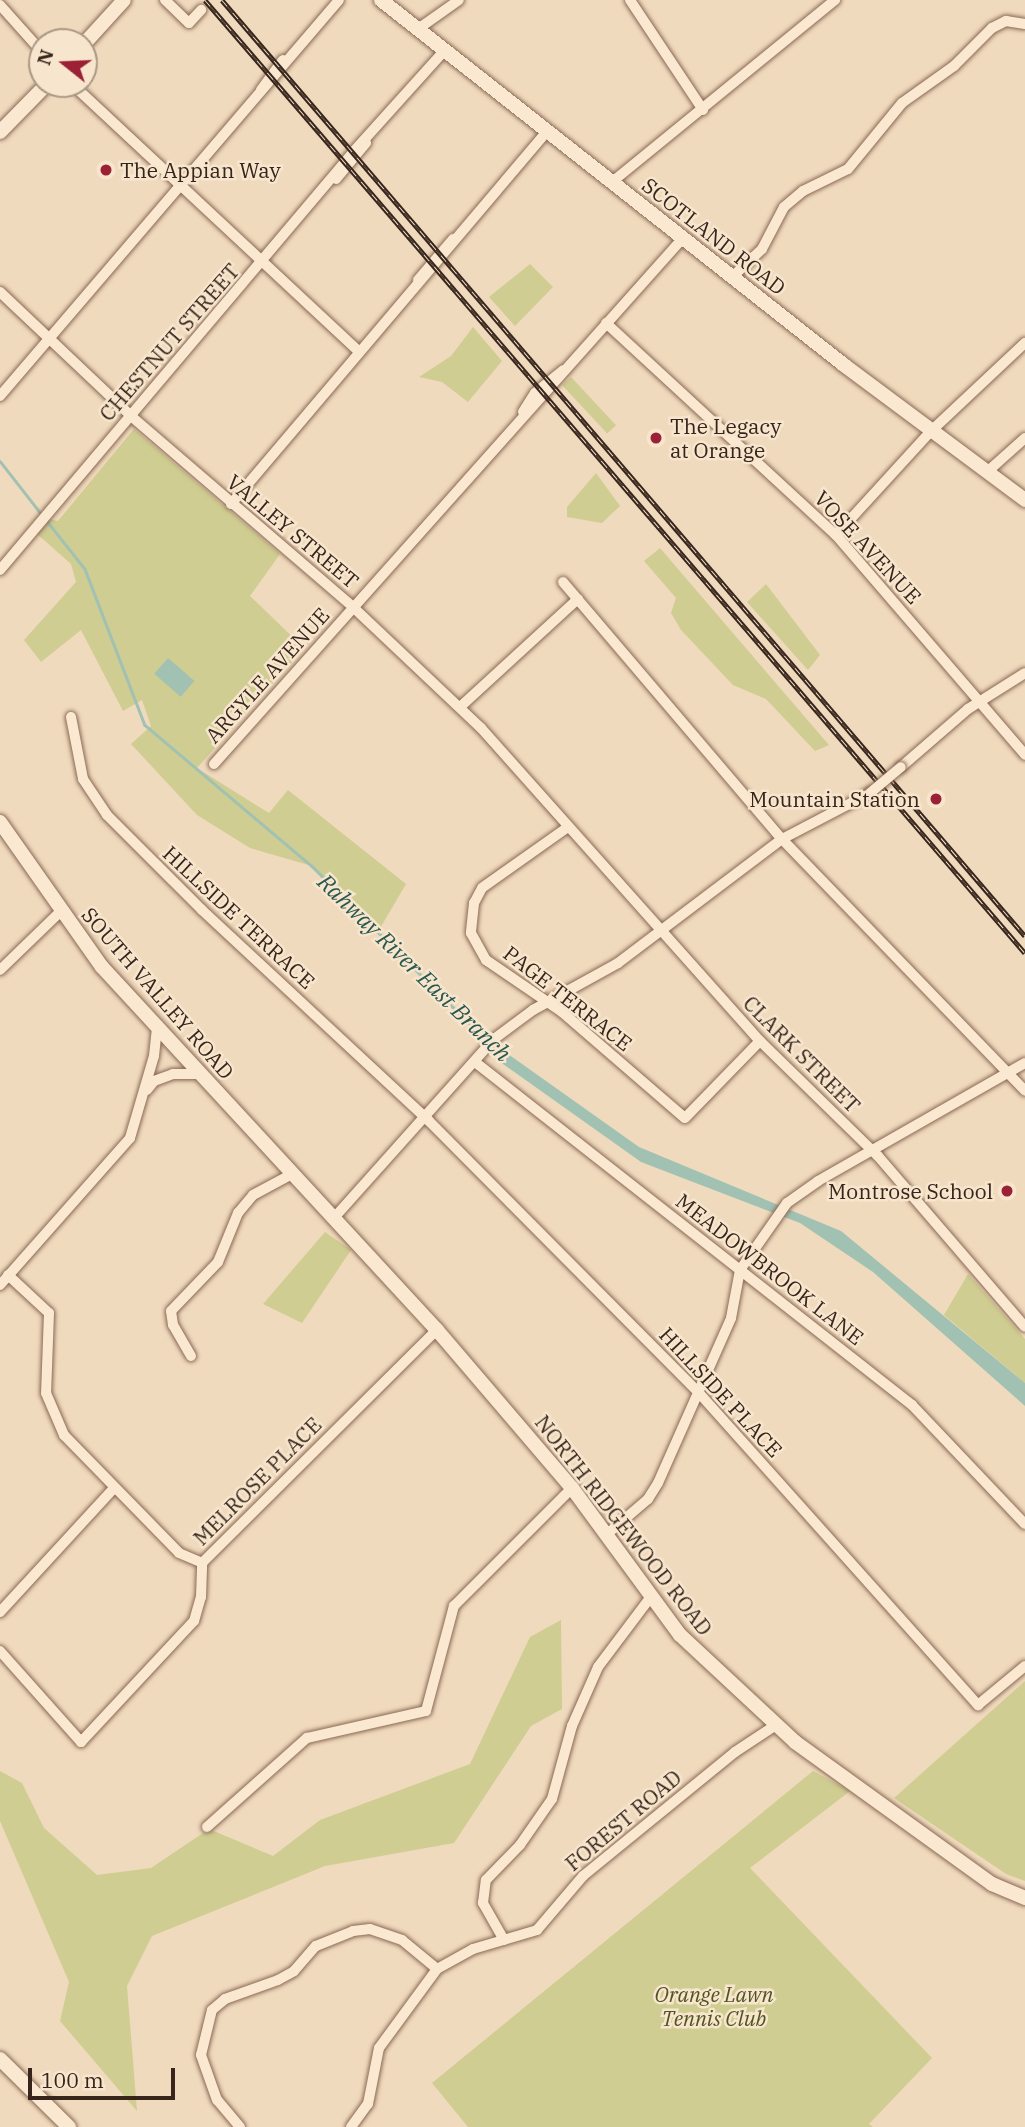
<!DOCTYPE html>
<html>
<head>
<meta charset="utf-8">
<style>
  body { margin:0 }
  #map { position:relative; width:1025px; height:2127px; overflow:hidden; background:#f0dabd; font-family:"IBM Plex Serif",serif }
  div>[style] { position:absolute }
  .green>* { inset:0; background:#cfcd91; transform-origin:0 0 }
  .water>* { inset:0; background:#a1c1b3; transform-origin:0 0 }
  .stream>* { height:2.5px; margin:-1.25px; padding:0 1.25px; transform-origin:1.25px; border-radius:1.25px; background:#a1c1b3 }
  .roads { filter:drop-shadow(0 0 2px #896955) drop-shadow(0 0 2px #896955) }
  .street>* { height:10px; margin:-5px; padding:0 5px; transform-origin:5px; border-radius:5px; background:#fbe8d1 }
  .secondary>* { height:14px; margin:-7px; padding:0 7px; transform-origin:7px; border-radius:7px; background:#fbe8d1 }
  .rail>* { height:5px; margin-top:-2.5px; transform-origin:0; background:repeating-linear-gradient(90deg,#f7e5cd 0 8px,#37251b 0 16px); box-sizing:border-box; border-block:2px solid #37251b }
  .bridges { filter:drop-shadow(0 0 2px #896955) drop-shadow(0 0 2px #896955) }
  .street-bridge>* { height:10px; margin:-5px; padding:0 5px; transform-origin:5px; border-radius:5px; background:#fbe8d1 }
  .dots>* { width:19px; height:19px; translate:-50% -50%; box-sizing:border-box; border:4px solid #f7e5cd; border-radius:50% }
  span { translate:-50% -50%; white-space:nowrap; text-align:center; line-height:1.15; -webkit-text-stroke:5px #f7e5cd; paint-order:stroke }
  .poi-label { font-size:21px; color:#37251b }
  .left { translate:0 -50%; text-align:left }
  .right { translate:-100% -50%; text-align:right }
  .street-label { font-size:21px; color:#37251b }
  .park-label { font-size:21px; color:#505520; font-style:italic }
  .water-label { font-size:23px; color:#29584e; font-style:italic }
  .north { position:absolute; left:28px; top:28px; width:70px; height:70px; box-sizing:border-box; background:#f7e5cd; border:2px solid #aa9886; border-radius:50%; rotate:288deg; font-size:19px; font-weight:700; line-height:28px; text-align:center; color:#37251b }
  .north::after { content:''; display:block; margin:auto; width:24px; height:32px; background:#9b2234; clip-path:polygon(50% 0,100% 100%,50% 72%,0 100%) }
  .scale { position:absolute; left:28px; top:2068px; width:147px; height:32px; box-sizing:border-box; border:4px solid #37251b; border-top:0; padding-left:9px; font-size:21px; line-height:24px; white-space:nowrap; color:#37251b; -webkit-text-stroke:5px #f7e5cd; paint-order:stroke }
</style>
</head>
<body>
<div id="map">
  <div class="green">
    <i style="clip-path:polygon(530px 264px,553px 287px,515px 326px,489px 297px)"></i>
    <i style="clip-path:polygon(473px 327px,502px 361px,468px 402px,442px 382px,419px 377px,451px 356px)"></i>
    <i style="left:571px;top:377px;width:66px;height:12px;rotate:47deg"></i>
    <i style="clip-path:polygon(134px 429px,280px 554px,250px 596px,304px 648px,197px 768px,269px 813px,288px 790px,406px 884px,379px 930px,312px 866px,250px 848px,197px 815px,131px 744px,151px 726px,142px 700px,123px 711px,81px 630px,41px 662px,24px 640px,76px 582px,71px 564px,36px 533px,49px 519px,58px 521px)"></i>
    <i style="clip-path:polygon(596px 473px,620px 506px,602px 523px,567px 517px,567px 507px)"></i>
    <i style="clip-path:polygon(660px 548px,829px 745px,815px 751px,766px 699px,733px 685px,681px 630px,671px 613px,676px 598px,644px 561px)"></i>
    <i style="clip-path:polygon(766px 584px,820px 655px,808px 670px,747px 602px)"></i>
    <i style="clip-path:polygon(325px 1232px,351px 1250px,302px 1323px,263px 1304px)"></i>
    <i style="clip-path:polygon(968px 1274px,1025px 1339px,1025px 1383px,944px 1315px)"></i>
    <i style="clip-path:polygon(561px 1620px,562px 1709px,531px 1726px,454px 1843px,325px 1866px,152px 1936px,127px 1986px,137px 2111px,60px 2021px,69px 1982px,0 1821px,0 1771px,22px 1783px,44px 1828px,97px 1875px,151px 1868px,209px 1829px,273px 1856px,320px 1820px,470px 1764px,530px 1637px)"></i>
    <i style="clip-path:polygon(1025px 1681px,1025px 1881px,1006px 1874px,894px 1798px)"></i>
    <i style="clip-path:polygon(813px 1771px,850px 1791px,750px 1868px,932px 2058px,869px 2124px,873px 2127px,468px 2127px,432px 2083px)"></i>
  </div>
  <div class="water">
    <i style="left:168px;top:658px;width:35px;height:21px;rotate:41deg"></i>
    <i style="clip-path:polygon(501px 1049px,639px 1147px,841px 1231px,1025px 1383px,1025px 1406px,873px 1272px,800px 1223px,641px 1162px,496px 1059px)"></i>
  </div>
  <div class="stream">
    <i style="left:0;top:461px;width:70px;rotate:52deg"></i>
    <i style="left:47px;top:521px;width:61px;rotate:51.6deg"></i>
    <i style="left:85px;top:569px;width:167px;rotate:69deg"></i>
    <i style="left:145px;top:725px;width:219px;rotate:40.2deg"></i>
    <i style="left:312px;top:866px;width:267px;rotate:45deg"></i>
  </div>
  <div class="roads">
    <div class="street">
      <i style="left:165px;top:0;width:33px;rotate:44deg"></i>
      <i style="left:189px;top:23px;width:18px;rotate:-47deg"></i>
      <i style="left:630px;top:0;width:132px;rotate:56.4deg"></i>
      <i style="left:0;top:5px;width:63px;rotate:48.2deg"></i>
      <i style="left:418px;top:29px;width:50px;rotate:-35.3deg"></i>
      <i style="left:72px;top:84px;width:393px;rotate:43deg"></i>
      <i style="left:261px;top:90px;width:37px;rotate:-54deg"></i>
      <i style="left:336px;top:179px;width:47px;rotate:-50.2deg"></i>
      <i style="left:612px;top:182px;width:288px;rotate:-39.2deg"></i>
      <i style="left:732px;top:277px;width:41px;rotate:-43deg"></i>
      <i style="left:762px;top:249px;width:47px;rotate:-62.4deg"></i>
      <i style="left:784px;top:207px;width:25px;rotate:-40deg"></i>
      <i style="left:803px;top:191px;width:50px;rotate:-26.1deg"></i>
      <i style="left:848px;top:169px;width:85px;rotate:-50.7deg"></i>
      <i style="left:902px;top:103px;width:64px;rotate:-35.4deg"></i>
      <i style="left:954px;top:66px;width:54px;rotate:-45deg"></i>
      <i style="left:992px;top:28px;width:16px;rotate:-27deg"></i>
      <i style="left:1006px;top:21px;width:19px;rotate:9deg"></i>
      <i style="left:418px;top:280px;width:54px;rotate:-49.5deg"></i>
      <i style="left:0;top:292px;width:180px;rotate:43.4deg"></i>
      <i style="left:131px;top:416px;width:293px;rotate:40.7deg"></i>
      <i style="left:353px;top:607px;width:176px;rotate:43.4deg"></i>
      <i style="left:481px;top:728px;width:419px;rotate:48.3deg"></i>
      <i style="left:760px;top:1041px;width:165px;rotate:44.3deg"></i>
      <i style="left:878px;top:1156px;width:225px;rotate:49.3deg"></i>
      <i style="left:606px;top:323px;width:313px;rotate:42.7deg"></i>
      <i style="left:836px;top:535px;width:290px;rotate:49.3deg"></i>
      <i style="left:0;top:396px;width:521px;rotate:-49.43deg"></i>
      <i style="left:523px;top:412px;width:22px;rotate:-58deg"></i>
      <i style="left:535px;top:393px;width:36px;rotate:-39deg"></i>
      <i style="left:987px;top:472px;width:51px;rotate:-41.8deg"></i>
      <i style="left:231px;top:504px;width:489px;rotate:-49.7deg"></i>
      <i style="left:836px;top:535px;width:138px;rotate:-47.6deg"></i>
      <i style="left:929px;top:433px;width:132px;rotate:-43.2deg"></i>
      <i style="left:0;top:570px;width:550px;rotate:-49.79deg"></i>
      <i style="left:355px;top:150px;width:135px;rotate:-48deg"></i>
      <i style="left:563px;top:582px;width:338px;rotate:49.6deg"></i>
      <i style="left:782px;top:839px;width:350px;rotate:46deg"></i>
      <i style="left:460px;top:707px;width:160px;rotate:-42.5deg"></i>
      <i style="left:71px;top:717px;width:63px;rotate:79deg"></i>
      <i style="left:83px;top:779px;width:43px;rotate:56.3deg"></i>
      <i style="left:107px;top:815px;width:134px;rotate:45deg"></i>
      <i style="left:202px;top:910px;width:309px;rotate:42.9deg"></i>
      <i style="left:428px;top:1120px;width:385px;rotate:45.2deg"></i>
      <i style="left:699px;top:1393px;width:419px;rotate:48.2deg"></i>
      <i style="left:978px;top:1705px;width:61px;rotate:-39.7deg"></i>
      <i style="left:214px;top:764px;width:705px;rotate:-48.28deg"></i>
      <i style="left:901px;top:767px;width:89px;rotate:-40.9deg"></i>
      <i style="left:968px;top:709px;width:67px;rotate:-32.3deg"></i>
      <i style="left:568px;top:827px;width:105px;rotate:144.7deg"></i>
      <i style="left:482px;top:888px;width:17px;rotate:118deg"></i>
      <i style="left:474px;top:903px;width:30px;rotate:96deg"></i>
      <i style="left:471px;top:933px;width:31px;rotate:61deg"></i>
      <i style="left:486px;top:960px;width:92px;rotate:34.4deg"></i>
      <i style="left:562px;top:1012px;width:162px;rotate:40.8deg"></i>
      <i style="left:685px;top:1118px;width:107px;rotate:-45.8deg"></i>
      <i style="left:0;top:970px;width:85px;rotate:-44deg"></i>
      <i style="left:475px;top:1062px;width:556px;rotate:38.13deg"></i>
      <i style="left:912px;top:1405px;width:164px;rotate:46.5deg"></i>
      <i style="left:147px;top:1090px;width:11px;rotate:-52deg"></i>
      <i style="left:154px;top:1081px;width:20px;rotate:-20deg"></i>
      <i style="left:173px;top:1074px;width:25px"></i>
      <i style="left:333px;top:1219px;width:241px;rotate:-48.2deg"></i>
      <i style="left:494px;top:1039px;width:49px;rotate:-36.6deg"></i>
      <i style="left:533px;top:1010px;width:97px;rotate:-28.9deg"></i>
      <i style="left:618px;top:963px;width:206px;rotate:-37.1deg"></i>
      <i style="left:782px;top:839px;width:99px;rotate:-27.6deg"></i>
      <i style="left:8px;top:1275px;width:56px;rotate:42.8deg"></i>
      <i style="left:49px;top:1313px;width:80px;rotate:92.1deg"></i>
      <i style="left:46px;top:1393px;width:46px;rotate:66.8deg"></i>
      <i style="left:64px;top:1435px;width:165px;rotate:45.7deg"></i>
      <i style="left:179px;top:1553px;width:25px;rotate:23deg"></i>
      <i style="left:0;top:1285px;width:196px;rotate:-48.5deg"></i>
      <i style="left:130px;top:1138px;width:85px;rotate:-73.7deg"></i>
      <i style="left:154px;top:1056px;width:27px;rotate:-84deg"></i>
      <i style="left:191px;top:1356px;width:36px;rotate:-120deg"></i>
      <i style="left:173px;top:1325px;width:14px;rotate:-98deg"></i>
      <i style="left:171px;top:1311px;width:68px;rotate:-46.2deg"></i>
      <i style="left:218px;top:1262px;width:53px;rotate:-67.8deg"></i>
      <i style="left:238px;top:1213px;width:23px;rotate:-50deg"></i>
      <i style="left:253px;top:1195px;width:42px;rotate:-28.4deg"></i>
      <i style="left:606px;top:1535px;width:55px;rotate:-40.6deg"></i>
      <i style="left:648px;top:1499px;width:19px;rotate:-58deg"></i>
      <i style="left:658px;top:1483px;width:180px;rotate:-66.1deg"></i>
      <i style="left:731px;top:1318px;width:49px;rotate:-79.4deg"></i>
      <i style="left:740px;top:1270px;width:82px;rotate:-55deg"></i>
      <i style="left:787px;top:1203px;width:38px;rotate:-35deg"></i>
      <i style="left:818px;top:1181px;width:238px;rotate:-29.7deg"></i>
      <i style="left:0;top:1612px;width:168px;rotate:-47.4deg"></i>
      <i style="left:0;top:1651px;width:122px;rotate:48.3deg"></i>
      <i style="left:81px;top:1742px;width:166px;rotate:-47deg"></i>
      <i style="left:194px;top:1621px;width:25px;rotate:-74deg"></i>
      <i style="left:201px;top:1597px;width:34px;rotate:-88deg"></i>
      <i style="left:202px;top:1563px;width:331px;rotate:-44.8deg"></i>
      <i style="left:207px;top:1827px;width:134px;rotate:-41.7deg"></i>
      <i style="left:307px;top:1738px;width:122px;rotate:-12.8deg"></i>
      <i style="left:426px;top:1711px;width:109px;rotate:-75.1deg"></i>
      <i style="left:454px;top:1606px;width:167px;rotate:-45deg"></i>
      <i style="left:504px;top:1940px;width:43px;rotate:-119.6deg"></i>
      <i style="left:483px;top:1903px;width:23px;rotate:-83deg"></i>
      <i style="left:486px;top:1880px;width:49px;rotate:-45.8deg"></i>
      <i style="left:520px;top:1845px;width:56px;rotate:-55.2deg"></i>
      <i style="left:552px;top:1799px;width:76px;rotate:-74.7deg"></i>
      <i style="left:572px;top:1726px;width:64px;rotate:-66.2deg"></i>
      <i style="left:598px;top:1667px;width:86px;rotate:-53deg"></i>
      <i style="left:240px;top:2127px;width:35px;rotate:-130deg"></i>
      <i style="left:217px;top:2100px;width:48px;rotate:-109.6deg"></i>
      <i style="left:201px;top:2055px;width:46px;rotate:-76.3deg"></i>
      <i style="left:212px;top:2010px;width:17px;rotate:-40deg"></i>
      <i style="left:225px;top:1999px;width:56px;rotate:-19.7deg"></i>
      <i style="left:278px;top:1980px;width:18px;rotate:-29deg"></i>
      <i style="left:294px;top:1971px;width:33px;rotate:-49deg"></i>
      <i style="left:316px;top:1946px;width:40px;rotate:-22deg"></i>
      <i style="left:353px;top:1931px;width:17px;rotate:-7deg"></i>
      <i style="left:370px;top:1929px;width:34px;rotate:19deg"></i>
      <i style="left:402px;top:1940px;width:45px;rotate:39.6deg"></i>
      <i style="left:351px;top:2127px;width:29px;rotate:-54deg"></i>
      <i style="left:368px;top:2104px;width:57px;rotate:-78.9deg"></i>
      <i style="left:379px;top:2048px;width:98px;rotate:-53.7deg"></i>
      <i style="left:437px;top:1969px;width:41px;rotate:-29.1deg"></i>
      <i style="left:473px;top:1949px;width:67px;rotate:-16.5deg"></i>
      <i style="left:537px;top:1930px;width:71px;rotate:-49.6deg"></i>
      <i style="left:583px;top:1876px;width:196px;rotate:-39.2deg"></i>
      <i style="left:735px;top:1752px;width:49px;rotate:-33.4deg"></i>
    </div>
    <div class="secondary">
      <i style="left:381px;top:0;width:590px;rotate:38.25deg"></i>
      <i style="left:844px;top:365px;width:226px;rotate:36.7deg"></i>
      <i style="left:84px;top:44px;width:59px;rotate:-47.7deg"></i>
      <i style="left:0;top:132px;width:67px;rotate:-45.6deg"></i>
      <i style="left:0;top:822px;width:177px;rotate:54.9deg"></i>
      <i style="left:102px;top:967px;width:494px;rotate:47.3deg"></i>
      <i style="left:437px;top:1330px;width:208px;rotate:49.5deg"></i>
      <i style="left:572px;top:1488px;width:182px;rotate:53.7deg"></i>
      <i style="left:680px;top:1635px;width:157px;rotate:42.9deg"></i>
      <i style="left:795px;top:1742px;width:243px;rotate:35.8deg"></i>
      <i style="left:992px;top:1884px;width:36px;rotate:23deg"></i>
      <i style="left:0;top:2059px;width:97px;rotate:44.6deg"></i>
    </div>
  </div>
  <div class="rail">
    <i style="left:205px;top:0;width:1257px;rotate:49.29deg"></i>
    <i style="left:222px;top:0;width:1233px;rotate:49.37deg"></i>
  </div>
  <div class="bridges">
    <div class="street-bridge">
      <i style="left:870px;top:793px;width:40px;rotate:-40deg"></i>
    </div>
  </div>
  <div class="dots">
    <i style="left:106px;top:170px;background:#9b2234"></i>
    <i style="left:656px;top:438px;background:#9b2234"></i>
    <i style="left:936px;top:799px;background:#9b2234"></i>
    <i style="left:1007px;top:1191px;background:#9b2234"></i>
  </div>
  <div class="poi-label">
    <span class="left" style="left:120px;top:170px">The Appian Way</span>
    <span class="left" style="left:670px;top:438px">The Legacy<br>at Orange</span>
    <span class="right" style="left:920px;top:799px">Mountain Station</span>
    <span class="right" style="left:993px;top:1191px">Montrose School</span>
  </div>
  <div class="street-label">
    <span style="left:714px;top:236px;rotate:38deg">SCOTLAND ROAD</span>
    <span style="left:169px;top:342px;rotate:-49deg">CHESTNUT STREET</span>
    <span style="left:293px;top:531px;rotate:40deg">VALLEY STREET</span>
    <span style="left:868px;top:547px;rotate:47deg">VOSE AVENUE</span>
    <span style="left:267px;top:675px;rotate:-48deg">ARGYLE AVENUE</span>
    <span style="left:239px;top:917px;rotate:43deg">HILLSIDE TERRACE</span>
    <span style="left:158px;top:993px;rotate:49deg">SOUTH VALLEY ROAD</span>
    <span style="left:568px;top:998px;rotate:38deg">PAGE TERRACE</span>
    <span style="left:802px;top:1054px;rotate:45deg">CLARK STREET</span>
    <span style="left:770px;top:1269px;rotate:38deg">MEADOWBROOK LANE</span>
    <span style="left:721px;top:1392px;rotate:47deg">HILLSIDE PLACE</span>
    <span style="left:257px;top:1481px;rotate:-45deg">MELROSE PLACE</span>
    <span style="left:624px;top:1525px;rotate:52deg">NORTH RIDGEWOOD ROAD</span>
    <span style="left:623px;top:1820px;rotate:-40deg">FOREST ROAD</span>
  </div>
  <div class="park-label">
    <span style="left:714px;top:2006px">Orange Lawn<br>Tennis Club</span>
  </div>
  <div class="water-label">
    <span style="left:415px;top:967px;rotate:44deg">Rahway River East Branch</span>
  </div>
  <div class="north">N</div>
  <div class="scale">100 m</div>
</div>
</body>
</html>
